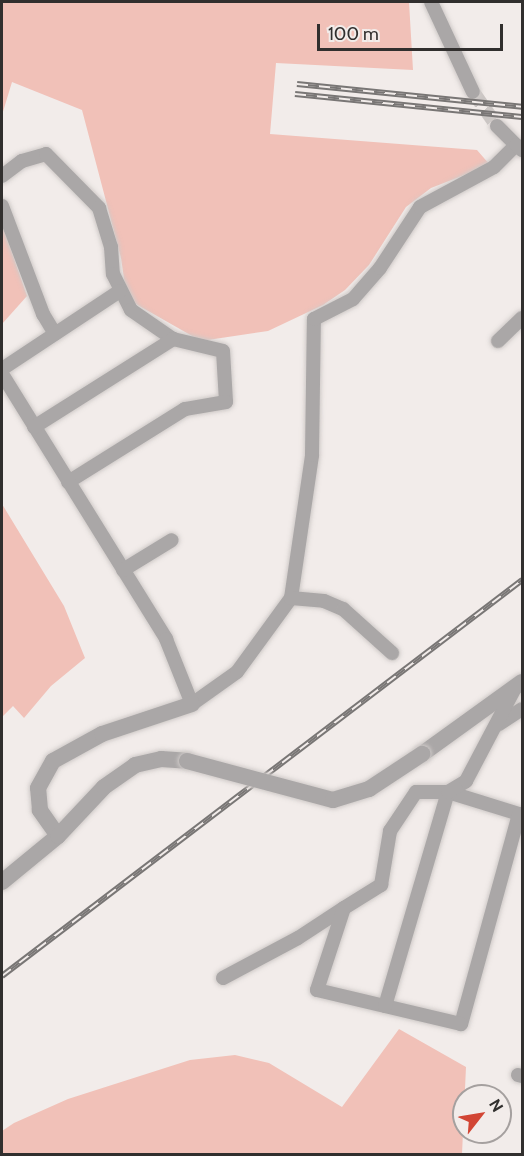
<!DOCTYPE html>
<html>
<head>
<meta charset="utf-8">
<style>
  body { margin:0 }
  #map { position:relative; width:524px; height:1156px; overflow:hidden; background:#f2ecea; font-family:Cabin,sans-serif }
  div>[style] { position:absolute }
  .green>* { inset:0; background:#f1c1b8 }
  .minor-tunnel>* { height:14px; margin-top:-7px; transform-origin:0; background:repeating-linear-gradient(90deg,#cbc6c4 0 14px,transparent 0 21px) }
  .roads { filter:drop-shadow(0 0 2px #cfcac8) drop-shadow(0 0 2px #cfcac8) }
  .minor>* { height:14px; margin:-7px; padding:0 7px; transform-origin:7px; border-radius:7px; background:#aaa7a7 }
  .tertiary>* { height:16px; margin:-8px; padding:0 8px; transform-origin:8px; border-radius:8px; background:#aaa7a7 }
  .rail>* { height:6px; margin-top:-3px; transform-origin:0; background:repeating-linear-gradient(90deg,#f2ecea 0 11px,#797675 0 22px); box-sizing:border-box; border-block:2px solid #797675 }
  .bridges { filter:drop-shadow(0 0 2px #cfcac8) drop-shadow(0 0 2px #cfcac8) }
  .tertiary-bridge>* { height:16px; margin:-8px; padding:0 8px; transform-origin:8px; border-radius:8px; background:#aaa7a7 }
  span { translate:-50% -50%; white-space:nowrap; text-align:center; line-height:1.15; -webkit-text-stroke:6px #f2ecea; paint-order:stroke }
  .frame { position:absolute; inset:0; border:3px solid #312f2e; pointer-events:none }
  .north { position:absolute; left:452px; top:1084px; width:60px; height:60px; box-sizing:border-box; background:#f2ecea; border:2px solid #a5a09f; border-radius:50%; rotate:59deg; font-size:16px; font-weight:700; line-height:24px; text-align:center; color:#312f2e }
  .north::after { content:''; display:block; margin:auto; width:21px; height:27px; background:#d24534; clip-path:polygon(50% 0,100% 100%,50% 72%,0 100%) }
  .scale { position:absolute; left:317px; top:24px; width:186px; height:27px; box-sizing:border-box; border:3px solid #312f2e; border-top:0; padding-left:8px; font-size:18px; line-height:21px; white-space:nowrap; color:#312f2e; -webkit-text-stroke:4px #f2ecea; paint-order:stroke }
</style>
</head>
<body>
<div id="map">
  <div class="green">
    <i style="clip-path:polygon(2px 2px,409px 2px,413px 70px,276px 63px,270px 134px,477px 150px,490px 165px,431px 188px,406px 207px,369px 265px,345px 290px,323px 305px,268px 331px,201px 341px,127px 299px,121px 258px,82px 110px,12px 82px,2px 115px)"></i>
    <i style="clip-path:polygon(2px 224px,27px 296px,2px 324px)"></i>
    <i style="clip-path:polygon(2px 504px,64px 606px,85px 658px,51px 686px,24px 718px,13px 706px,2px 717px)"></i>
    <i style="clip-path:polygon(399px 1029px,466px 1067px,462px 1154px,2px 1154px,2px 1131px,14px 1123px,68px 1099px,190px 1060px,235px 1055px,269px 1063px,342px 1107px)"></i>
  </div>
  <div class="minor-tunnel">
    <i style="left:473px;top:92px;width:42px;rotate:54.8deg"></i>
  </div>
  <div class="roads">
    <div class="minor">
      <i style="left:431px;top:2px;width:99px;rotate:65deg"></i>
      <i style="left:497px;top:126px;width:27px;rotate:45deg"></i>
      <i style="left:2px;top:176px;width:25px;rotate:-37deg"></i>
      <i style="left:22px;top:161px;width:25px;rotate:-16deg"></i>
      <i style="left:46px;top:154px;width:76px;rotate:45.5deg"></i>
      <i style="left:99px;top:208px;width:41px;rotate:72.9deg"></i>
      <i style="left:111px;top:247px;width:27px;rotate:86deg"></i>
      <i style="left:113px;top:274px;width:40px;rotate:63.4deg"></i>
      <i style="left:131px;top:310px;width:51px;rotate:34.6deg"></i>
      <i style="left:173px;top:339px;width:51px;rotate:13.5deg"></i>
      <i style="left:223px;top:351px;width:51px;rotate:86.6deg"></i>
      <i style="left:226px;top:402px;width:42px;rotate:170.3deg"></i>
      <i style="left:185px;top:409px;width:138px;rotate:148deg"></i>
      <i style="left:2px;top:206px;width:116px;rotate:69.2deg"></i>
      <i style="left:43px;top:314px;width:23px;rotate:59deg"></i>
      <i style="left:498px;top:341px;width:33px;rotate:-44deg"></i>
      <i style="left:2px;top:369px;width:141px;rotate:-33.5deg"></i>
      <i style="left:2px;top:374px;width:312px;rotate:58.2deg"></i>
      <i style="left:166px;top:639px;width:70px;rotate:68.2deg"></i>
      <i style="left:192px;top:704px;width:55px;rotate:-35.4deg"></i>
      <i style="left:237px;top:672px;width:92px;rotate:-53.9deg"></i>
      <i style="left:291px;top:598px;width:145px;rotate:-81.6deg"></i>
      <i style="left:312px;top:455px;width:136px;rotate:-89.2deg"></i>
      <i style="left:314px;top:319px;width:44px;rotate:-27.1deg"></i>
      <i style="left:353px;top:299px;width:41px;rotate:-48.9deg"></i>
      <i style="left:380px;top:268px;width:73px;rotate:-56.7deg"></i>
      <i style="left:420px;top:207px;width:84px;rotate:-28.4deg"></i>
      <i style="left:494px;top:167px;width:31px;rotate:-45deg"></i>
      <i style="left:516px;top:145px;width:8px;rotate:40deg"></i>
      <i style="left:34px;top:427px;width:165px;rotate:-32.3deg"></i>
      <i style="left:123px;top:570px;width:57px;rotate:-31.5deg"></i>
      <i style="left:291px;top:598px;width:33px;rotate:5deg"></i>
      <i style="left:324px;top:601px;width:21px;rotate:23deg"></i>
      <i style="left:343px;top:609px;width:66px;rotate:41.9deg"></i>
      <i style="left:499px;top:724px;width:27px;rotate:-33deg"></i>
      <i style="left:223px;top:978px;width:85px;rotate:-28.1deg"></i>
      <i style="left:298px;top:938px;width:55px;rotate:-33.1deg"></i>
      <i style="left:344px;top:908px;width:44px;rotate:-31.9deg"></i>
      <i style="left:381px;top:885px;width:55px;rotate:-80.5deg"></i>
      <i style="left:390px;top:831px;width:47px;rotate:-56.3deg"></i>
      <i style="left:416px;top:792px;width:32px"></i>
      <i style="left:448px;top:792px;width:74px;rotate:17.2deg"></i>
      <i style="left:519px;top:814px;width:218px;rotate:105.4deg"></i>
      <i style="left:461px;top:1024px;width:148px;rotate:-166.7deg"></i>
      <i style="left:317px;top:990px;width:86px;rotate:-71.8deg"></i>
      <i style="left:385px;top:1006px;width:223px;rotate:-73.6deg"></i>
      <i style="left:448px;top:792px;width:21px;rotate:-31deg"></i>
      <i style="left:466px;top:781px;width:107px;rotate:-62.2deg"></i>
      <i style="left:518px;top:1075px;width:4px;rotate:14deg"></i>
    </div>
    <div class="tertiary">
      <i style="left:422px;top:754px;width:123px;rotate:-35.8deg"></i>
      <i style="left:58px;top:836px;width:32px;rotate:-125deg"></i>
      <i style="left:40px;top:810px;width:22px;rotate:-95deg"></i>
      <i style="left:38px;top:788px;width:31px;rotate:-61deg"></i>
      <i style="left:53px;top:761px;width:56px;rotate:-28.9deg"></i>
      <i style="left:102px;top:734px;width:95px;rotate:-18.4deg"></i>
      <i style="left:2px;top:882px;width:72px;rotate:-39.4deg"></i>
      <i style="left:58px;top:836px;width:67px;rotate:-46.8deg"></i>
      <i style="left:104px;top:787px;width:38px;rotate:-35deg"></i>
      <i style="left:135px;top:765px;width:27px;rotate:-13deg"></i>
      <i style="left:161px;top:759px;width:26px;rotate:4deg"></i>
    </div>
  </div>
  <div class="rail">
    <i style="left:297px;top:84px;width:226px;rotate:5.8deg"></i>
    <i style="left:295px;top:94px;width:228px;rotate:5.8deg"></i>
    <i style="left:2px;top:976px;width:654px;rotate:-37.29deg"></i>
  </div>
  <div class="bridges">
    <div class="tertiary-bridge">
      <i style="left:187px;top:761px;width:151px;rotate:15deg"></i>
      <i style="left:333px;top:800px;width:38px;rotate:-17deg"></i>
      <i style="left:369px;top:789px;width:64px;rotate:-33.4deg"></i>
    </div>
  </div>
  <div class="frame"></div>
  <div class="north">N</div>
  <div class="scale">100 m</div>
</div>
</body>
</html>
